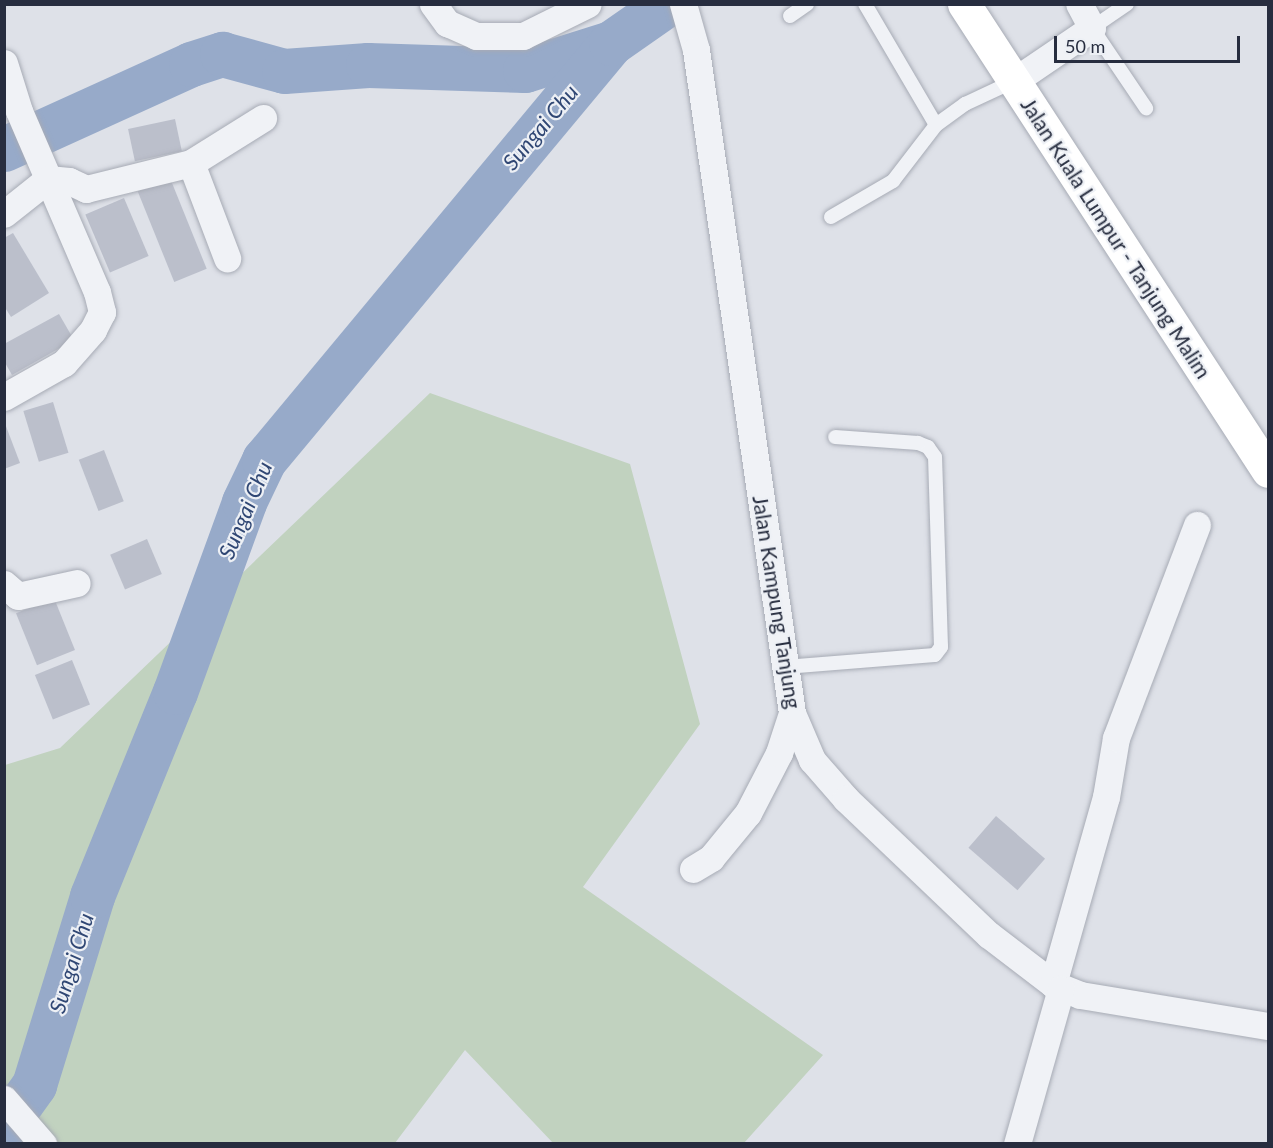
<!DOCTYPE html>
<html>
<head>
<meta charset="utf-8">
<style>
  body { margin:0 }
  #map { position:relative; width:1273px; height:1148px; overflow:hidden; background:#dee1e8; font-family:Lato,sans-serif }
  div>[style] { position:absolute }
  .green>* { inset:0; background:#c1d2bf }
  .river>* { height:45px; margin:-22.5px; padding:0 22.5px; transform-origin:22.5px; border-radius:22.5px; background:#97aac9 }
  .building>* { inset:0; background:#bbbfcb; transform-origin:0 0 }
  .roads { filter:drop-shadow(0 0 2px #a7abb5) drop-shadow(0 0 2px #a7abb5) }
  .lane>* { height:14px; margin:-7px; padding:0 7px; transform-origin:7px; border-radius:7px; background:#f0f2f6 }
  .street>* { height:27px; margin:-13.5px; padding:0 13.5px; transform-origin:13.5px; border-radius:13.5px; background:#f0f2f6 }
  .primary>* { height:33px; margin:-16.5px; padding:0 16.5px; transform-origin:16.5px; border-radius:16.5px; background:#fff }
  span { translate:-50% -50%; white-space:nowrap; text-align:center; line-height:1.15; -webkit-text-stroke:4.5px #edf0f5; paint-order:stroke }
  .street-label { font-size:21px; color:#272d3f }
  .water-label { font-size:22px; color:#304774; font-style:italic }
  .frame { position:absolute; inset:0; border:6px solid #272d3f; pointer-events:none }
  .scale { position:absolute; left:1054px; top:36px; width:186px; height:27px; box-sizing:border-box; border:3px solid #272d3f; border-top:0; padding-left:8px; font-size:18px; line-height:21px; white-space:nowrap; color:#272d3f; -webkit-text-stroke:4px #edf0f5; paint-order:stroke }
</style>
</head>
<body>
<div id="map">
  <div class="green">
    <i style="clip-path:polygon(430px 393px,630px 464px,700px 724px,583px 887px,823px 1055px,744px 1143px,553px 1143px,465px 1050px,395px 1143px,5px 1144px,5px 765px,60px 748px)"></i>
  </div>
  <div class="river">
    <i style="left:4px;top:149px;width:205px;rotate:-24.4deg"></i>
    <i style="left:191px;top:64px;width:33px;rotate:-18deg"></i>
    <i style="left:222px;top:54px;width:64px;rotate:15.3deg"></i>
    <i style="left:284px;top:71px;width:84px;rotate:-4.1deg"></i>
    <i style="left:368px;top:65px;width:157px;rotate:1.8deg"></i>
    <i style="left:525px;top:70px;width:90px;rotate:-17.4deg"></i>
    <i style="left:4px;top:1127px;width:52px;rotate:-54.5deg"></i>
    <i style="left:34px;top:1085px;width:198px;rotate:-72.9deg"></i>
    <i style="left:92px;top:896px;width:220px;rotate:-67.9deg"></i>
    <i style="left:175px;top:692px;width:202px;rotate:-70deg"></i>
    <i style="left:244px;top:502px;width:47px;rotate:-64.5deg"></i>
    <i style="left:264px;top:460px;width:542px;rotate:-50.23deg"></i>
    <i style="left:611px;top:43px;width:68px;rotate:-34.9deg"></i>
  </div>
  <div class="building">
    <i style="left:175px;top:119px;width:33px;height:48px;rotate:78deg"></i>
    <i style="left:170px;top:178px;width:98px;height:35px;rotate:68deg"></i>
    <i style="left:124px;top:198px;width:63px;height:42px;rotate:67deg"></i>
    <i style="clip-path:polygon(13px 233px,49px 293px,11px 317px,4px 306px,4px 238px)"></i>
    <i style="clip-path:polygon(59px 314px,74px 340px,12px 375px,4px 361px,4px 344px)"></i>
    <i style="left:53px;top:402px;width:53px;height:31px;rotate:73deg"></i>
    <i style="clip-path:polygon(4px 421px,20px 463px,4px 469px)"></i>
    <i style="left:104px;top:450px;width:55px;height:27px;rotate:69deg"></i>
    <i style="left:147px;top:539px;width:38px;height:40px;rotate:67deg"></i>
    <i style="left:54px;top:598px;width:56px;height:41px;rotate:68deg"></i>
    <i style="left:72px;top:660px;width:48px;height:40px;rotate:68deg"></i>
    <i style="left:996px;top:816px;width:65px;height:42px;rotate:41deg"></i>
  </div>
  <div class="roads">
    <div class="lane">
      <i style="left:865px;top:4px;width:140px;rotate:59.6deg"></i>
      <i style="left:1127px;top:4px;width:42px;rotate:145.6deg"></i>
      <i style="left:1092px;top:28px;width:97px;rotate:56deg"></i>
      <i style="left:790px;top:16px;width:21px;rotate:-35deg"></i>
      <i style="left:831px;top:217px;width:72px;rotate:-30.1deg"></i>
      <i style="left:893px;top:181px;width:71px;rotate:-52.5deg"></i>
      <i style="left:936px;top:125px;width:36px;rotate:-36deg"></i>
      <i style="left:965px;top:104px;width:54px;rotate:-25.1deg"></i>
      <i style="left:785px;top:667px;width:150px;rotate:-4.6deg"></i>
      <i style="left:935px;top:655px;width:10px;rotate:-53deg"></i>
      <i style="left:941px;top:647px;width:190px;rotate:-91.8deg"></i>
      <i style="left:935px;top:457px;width:12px;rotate:-125deg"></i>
      <i style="left:928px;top:447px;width:11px;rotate:-158deg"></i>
      <i style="left:918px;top:443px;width:83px;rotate:-175.9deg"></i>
    </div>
    <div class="street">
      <i style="left:433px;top:4px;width:24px;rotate:54deg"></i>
      <i style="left:447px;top:23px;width:32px;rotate:24deg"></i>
      <i style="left:476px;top:36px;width:47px"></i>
      <i style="left:523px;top:36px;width:72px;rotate:-26.2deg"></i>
      <i style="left:683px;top:4px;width:48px;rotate:74.2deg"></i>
      <i style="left:696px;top:50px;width:670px;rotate:81.76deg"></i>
      <i style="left:792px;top:713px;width:51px;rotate:66.9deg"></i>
      <i style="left:812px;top:760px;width:52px;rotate:48.9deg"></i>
      <i style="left:846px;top:799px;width:197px;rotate:43.6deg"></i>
      <i style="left:989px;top:935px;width:81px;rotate:37.4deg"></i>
      <i style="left:1053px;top:984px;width:29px;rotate:22deg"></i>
      <i style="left:1080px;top:995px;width:191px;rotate:9.4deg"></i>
      <i style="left:4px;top:63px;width:50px;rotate:72.6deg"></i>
      <i style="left:19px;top:111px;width:197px;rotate:66.7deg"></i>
      <i style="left:97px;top:292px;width:21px;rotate:76deg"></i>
      <i style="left:102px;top:312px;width:20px;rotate:117deg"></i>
      <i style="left:93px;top:330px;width:44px;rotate:131.3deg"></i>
      <i style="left:64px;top:363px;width:69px;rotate:150.5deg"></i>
      <i style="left:1014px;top:81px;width:94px;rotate:-34.2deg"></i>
      <i style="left:1092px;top:28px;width:27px;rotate:-118deg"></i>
      <i style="left:191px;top:163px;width:102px;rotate:69.2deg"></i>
      <i style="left:4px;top:214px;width:56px;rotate:-38.5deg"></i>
      <i style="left:48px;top:179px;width:21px;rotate:5deg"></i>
      <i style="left:69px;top:181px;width:19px;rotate:25deg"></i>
      <i style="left:86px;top:189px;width:108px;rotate:-13.9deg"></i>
      <i style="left:191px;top:163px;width:85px;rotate:-32deg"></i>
      <i style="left:4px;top:584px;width:18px;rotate:41deg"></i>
      <i style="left:18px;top:596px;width:60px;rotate:-12.4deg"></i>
      <i style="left:693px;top:869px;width:21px;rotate:-31deg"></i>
      <i style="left:711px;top:858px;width:58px;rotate:-50.6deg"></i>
      <i style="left:748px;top:813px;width:68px;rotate:-62.7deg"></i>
      <i style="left:779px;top:753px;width:42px;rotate:-72deg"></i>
      <i style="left:1053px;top:984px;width:194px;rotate:-74.2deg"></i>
      <i style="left:1106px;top:797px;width:60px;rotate:-80.4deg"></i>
      <i style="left:1116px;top:738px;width:228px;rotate:-69.2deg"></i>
      <i style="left:4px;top:1099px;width:60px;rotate:49.1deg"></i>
      <i style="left:1017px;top:1144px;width:161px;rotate:-74.2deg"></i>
    </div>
    <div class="primary">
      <i style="left:964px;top:4px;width:557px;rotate:56.94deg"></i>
    </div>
  </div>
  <div class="street-label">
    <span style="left:1116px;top:238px;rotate:57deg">Jalan Kuala Lumpur - Tanjung Malim</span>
    <span style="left:777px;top:602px;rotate:81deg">Jalan Kampung Tanjung</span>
  </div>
  <div class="water-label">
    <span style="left:540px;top:127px;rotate:-50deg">Sungai Chu</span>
    <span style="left:245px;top:510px;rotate:-67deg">Sungai Chu</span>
    <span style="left:71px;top:963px;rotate:-73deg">Sungai Chu</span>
  </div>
  <div class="frame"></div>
  <div class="scale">50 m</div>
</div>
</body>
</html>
